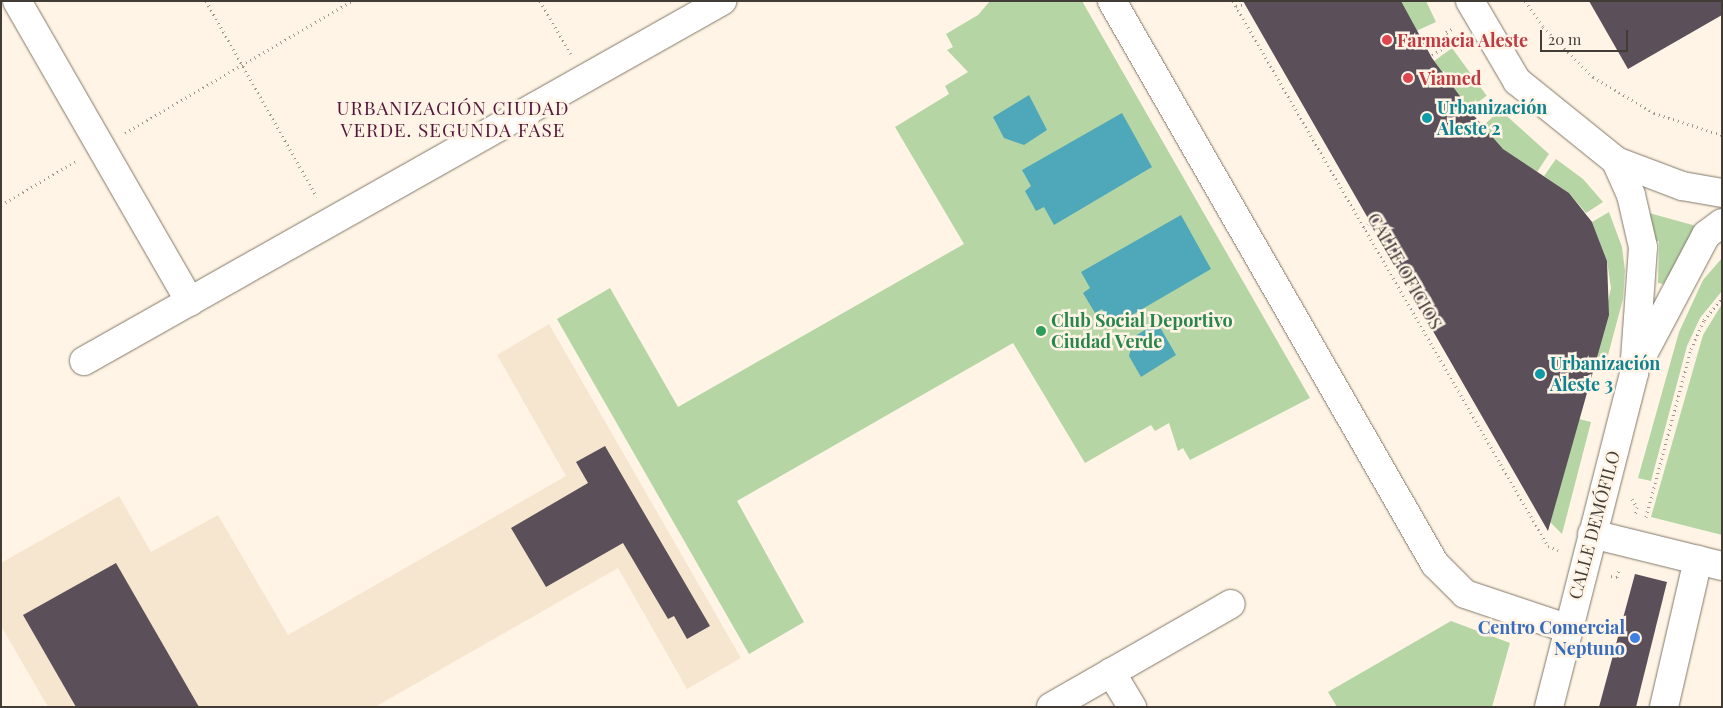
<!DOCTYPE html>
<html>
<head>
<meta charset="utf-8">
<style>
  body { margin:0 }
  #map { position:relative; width:1723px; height:708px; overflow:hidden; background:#fff4e5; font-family:"Playfair Display",serif }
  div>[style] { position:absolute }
  .built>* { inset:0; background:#f6e6d0 }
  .green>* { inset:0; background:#b6d5a5; transform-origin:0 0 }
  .water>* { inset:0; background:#4fa8b9 }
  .building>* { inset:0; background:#5b4f5a }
  .path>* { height:3px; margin-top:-1.5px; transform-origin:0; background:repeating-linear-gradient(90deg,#9f978d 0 1px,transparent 0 5px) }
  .roads { filter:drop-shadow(0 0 1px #81786a) drop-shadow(0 0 1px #81786a) }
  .minor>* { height:28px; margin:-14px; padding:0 14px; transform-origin:14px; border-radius:14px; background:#fff }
  .dots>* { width:14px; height:14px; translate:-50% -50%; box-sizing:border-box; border:2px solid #fff4e5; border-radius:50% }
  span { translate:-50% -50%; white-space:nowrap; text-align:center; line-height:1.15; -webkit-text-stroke:5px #fff4e5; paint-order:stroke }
  .health-label { font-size:18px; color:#be3a42; font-weight:700 }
  .left { translate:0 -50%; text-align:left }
  .culture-label { font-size:18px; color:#0d838f; font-weight:700 }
  .street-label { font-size:18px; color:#413c36 }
  .leisure-label { font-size:18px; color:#27864d; font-weight:700 }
  .shop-label { font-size:18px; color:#366cbe; font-weight:700 }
  .right { translate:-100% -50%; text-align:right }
  .neighbourhood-label { font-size:19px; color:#54173c; letter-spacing:1px }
  .frame { position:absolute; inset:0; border:2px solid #413c36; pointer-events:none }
  .scale { position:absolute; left:1540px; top:30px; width:88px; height:22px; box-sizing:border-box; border:2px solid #413c36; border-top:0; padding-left:6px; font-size:15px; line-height:18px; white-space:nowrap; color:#413c36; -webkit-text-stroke:4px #fff4e5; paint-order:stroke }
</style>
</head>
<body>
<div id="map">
  <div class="built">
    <i style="clip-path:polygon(549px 324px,741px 658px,687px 689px,618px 568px,375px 707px,48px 707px,1px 626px,1px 563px,119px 496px,151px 552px,218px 515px,288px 635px,566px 476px,497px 355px)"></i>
  </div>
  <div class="green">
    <i style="clip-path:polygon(990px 1px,1082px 1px,1310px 398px,1190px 460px,1183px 448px,1178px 451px,1169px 423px,1155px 431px,1151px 425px,1085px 463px,1013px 343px,737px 501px,804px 622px,749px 654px,557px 319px,610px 288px,678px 407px,964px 244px,895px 127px,949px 94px,945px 86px,968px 72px,947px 50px,953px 47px,946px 34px,978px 15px)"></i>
    <i style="clip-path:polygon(1401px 1px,1426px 1px,1436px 22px,1416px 31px)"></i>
    <i style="left:1452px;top:48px;width:59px;height:22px;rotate:54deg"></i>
    <i style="clip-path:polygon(1500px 110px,1549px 154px,1537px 172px,1503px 149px,1483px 126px)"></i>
    <i style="clip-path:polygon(1556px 159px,1583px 179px,1603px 202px,1586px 213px,1569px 193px,1544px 176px)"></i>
    <i style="clip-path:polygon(1609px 212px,1622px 247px,1625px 271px,1623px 299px,1607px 359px,1596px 356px,1611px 288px,1607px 261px,1592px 222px)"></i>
    <i style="clip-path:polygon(1649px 213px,1700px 227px,1663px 284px,1658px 283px,1659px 241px,1653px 241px)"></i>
    <i style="clip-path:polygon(1722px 258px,1722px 291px,1700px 318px,1687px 346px,1651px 481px,1638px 478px,1679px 332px,1703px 280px)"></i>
    <i style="clip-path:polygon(1722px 304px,1722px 535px,1651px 517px,1703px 335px)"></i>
    <i style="clip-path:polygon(1579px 419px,1591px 422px,1562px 534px,1550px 522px)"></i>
    <i style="clip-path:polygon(1451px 621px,1510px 643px,1492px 707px,1337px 707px,1328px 692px)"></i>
  </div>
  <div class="water">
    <i style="clip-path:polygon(1029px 95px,1047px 130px,1024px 145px,1004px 138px,993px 117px)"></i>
    <i style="clip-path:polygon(1122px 113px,1152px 167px,1054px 225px,1044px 207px,1036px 211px,1025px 191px,1031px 186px,1022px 170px)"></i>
    <i style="clip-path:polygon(1181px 215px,1211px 269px,1113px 326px,1102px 309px,1095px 313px,1083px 293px,1090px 288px,1081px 272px)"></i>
    <i style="clip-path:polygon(1157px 322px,1176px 355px,1141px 377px,1129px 356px,1134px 337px)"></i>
  </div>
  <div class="building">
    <i style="clip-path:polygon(1243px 1px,1401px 1px,1432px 58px,1476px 118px,1503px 149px,1569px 193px,1592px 222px,1607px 261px,1609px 315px,1548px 531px)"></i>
    <i style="clip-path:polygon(1589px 1px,1722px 1px,1722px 15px,1628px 69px)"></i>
    <i style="clip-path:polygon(605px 446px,710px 626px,687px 639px,674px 616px,668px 619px,623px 543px,546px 587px,511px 528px,588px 483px,576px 462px)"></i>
    <i style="clip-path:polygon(116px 563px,199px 707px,76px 707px,23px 615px)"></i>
    <i style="clip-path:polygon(1635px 574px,1667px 582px,1636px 707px,1599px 707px)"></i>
  </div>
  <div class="path">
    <i style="left:206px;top:1px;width:225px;rotate:60.5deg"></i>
    <i style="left:540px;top:1px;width:61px;rotate:59.7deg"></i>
    <i style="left:1233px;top:1px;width:629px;rotate:59.97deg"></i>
    <i style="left:1548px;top:546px;width:11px;rotate:22deg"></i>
    <i style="left:1525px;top:1px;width:32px;rotate:55deg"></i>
    <i style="left:1543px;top:27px;width:71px;rotate:45deg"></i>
    <i style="left:1593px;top:77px;width:71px;rotate:30.5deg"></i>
    <i style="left:1654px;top:113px;width:71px;rotate:17.9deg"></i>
    <i style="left:1236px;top:6px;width:9px;rotate:-13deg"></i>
    <i style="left:1432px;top:55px;width:23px;rotate:-31deg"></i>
    <i style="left:1452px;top:43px;width:13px;rotate:-119deg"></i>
    <i style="left:1446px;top:32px;width:9px;rotate:-27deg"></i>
    <i style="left:125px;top:133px;width:263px;rotate:-30.2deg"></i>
    <i style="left:1px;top:205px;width:87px;rotate:-30.4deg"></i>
    <i style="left:1364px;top:228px;width:8px;rotate:-45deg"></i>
    <i style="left:1632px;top:499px;width:9px;rotate:58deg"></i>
    <i style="left:1637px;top:507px;width:9px;rotate:103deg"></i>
    <i style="left:1646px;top:517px;width:174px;rotate:-75deg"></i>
    <i style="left:1691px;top:349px;width:32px;rotate:-66deg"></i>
    <i style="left:1704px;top:320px;width:28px;rotate:-51deg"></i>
    <i style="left:1611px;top:576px;width:6px;rotate:9deg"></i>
    <i style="left:1617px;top:577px;width:7px;rotate:-74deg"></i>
  </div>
  <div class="roads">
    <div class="minor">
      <i style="left:17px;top:1px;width:347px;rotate:60.1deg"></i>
      <i style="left:1112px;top:1px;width:649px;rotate:60.16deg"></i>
      <i style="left:1435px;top:564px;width:42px;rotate:45deg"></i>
      <i style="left:1465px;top:594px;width:107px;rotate:18.6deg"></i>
      <i style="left:1470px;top:1px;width:93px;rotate:59.6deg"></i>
      <i style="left:1517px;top:81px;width:127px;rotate:38.9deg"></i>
      <i style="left:1616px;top:161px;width:71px;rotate:20.7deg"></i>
      <i style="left:1682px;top:186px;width:41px;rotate:9.9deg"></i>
      <i style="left:1642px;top:356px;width:137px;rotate:-62.1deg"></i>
      <i style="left:1706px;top:235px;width:20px;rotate:-37deg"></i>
      <i style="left:84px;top:361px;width:733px;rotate:-29.43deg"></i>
      <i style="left:1592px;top:534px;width:134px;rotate:13.8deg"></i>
      <i style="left:1111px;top:672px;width:41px;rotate:59deg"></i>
      <i style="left:1051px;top:707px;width:207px;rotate:-29.8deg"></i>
      <i style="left:1549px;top:707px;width:345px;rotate:-75.7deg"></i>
      <i style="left:1634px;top:373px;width:126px;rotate:-85.9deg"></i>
      <i style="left:1643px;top:247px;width:53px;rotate:-103deg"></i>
      <i style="left:1631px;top:195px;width:37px;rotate:-114deg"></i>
      <i style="left:1664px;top:707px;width:151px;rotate:-77deg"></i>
    </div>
  </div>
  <div class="dots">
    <i style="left:1387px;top:40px;background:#e0444e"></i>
    <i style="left:1408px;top:78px;background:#e0444e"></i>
    <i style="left:1427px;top:118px;background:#0f9aa8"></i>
    <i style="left:1041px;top:331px;background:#2e9e5b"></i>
    <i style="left:1540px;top:374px;background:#0f9aa8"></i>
    <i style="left:1635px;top:638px;background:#3f7fe0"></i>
  </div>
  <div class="health-label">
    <span class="left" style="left:1397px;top:40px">Farmacia Aleste</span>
    <span class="left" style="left:1419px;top:78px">Viamed</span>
  </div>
  <div class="culture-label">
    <span class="left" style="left:1437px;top:118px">Urbanización<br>Aleste 2</span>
    <span class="left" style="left:1550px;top:374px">Urbanización<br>Aleste 3</span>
  </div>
  <div class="street-label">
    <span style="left:1405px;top:271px;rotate:60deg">CALLE OFICIOS</span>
    <span style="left:1594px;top:525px;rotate:-75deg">CALLE DEMÓFILO</span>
  </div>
  <div class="leisure-label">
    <span class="left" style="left:1051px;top:331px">Club Social Deportivo<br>Ciudad Verde</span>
  </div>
  <div class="shop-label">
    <span class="right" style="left:1625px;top:638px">Centro Comercial<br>Neptuno</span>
  </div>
  <div class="neighbourhood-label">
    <span style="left:453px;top:119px">URBANIZACIÓN CIUDAD<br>VERDE. SEGUNDA FASE</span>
  </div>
  <div class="frame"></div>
  <div class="scale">20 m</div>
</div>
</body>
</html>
